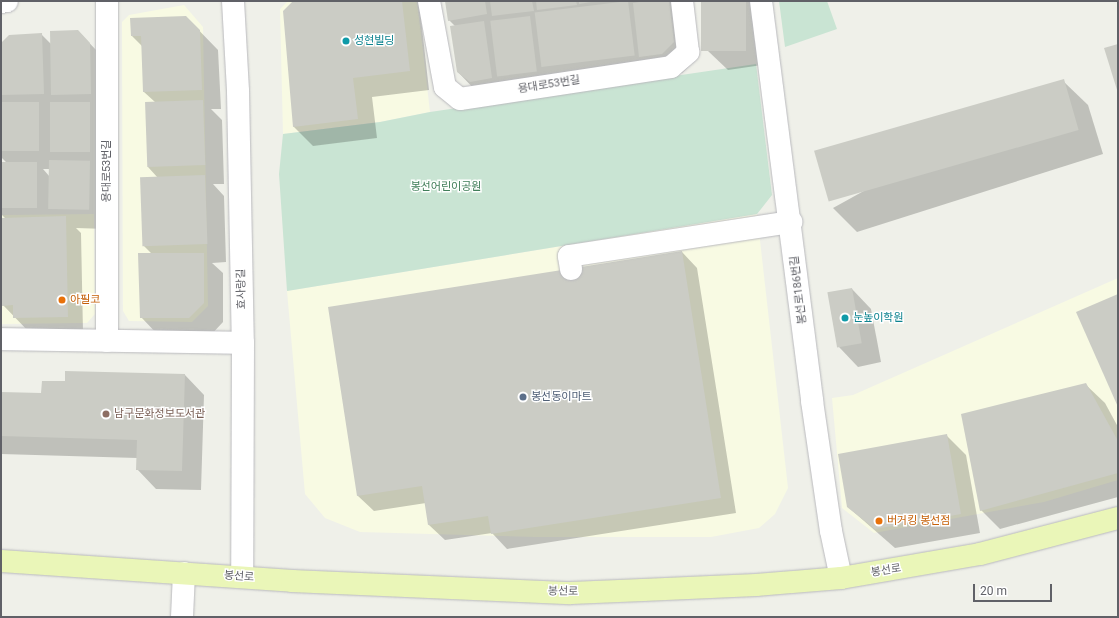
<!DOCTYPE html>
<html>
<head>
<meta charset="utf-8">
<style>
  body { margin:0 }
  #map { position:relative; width:1119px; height:618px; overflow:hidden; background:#eff0e9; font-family:Roboto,"Noto Sans KR",sans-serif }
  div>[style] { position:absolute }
  .commercial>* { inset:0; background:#f8fae3 }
  .green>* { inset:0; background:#c9e4d3 }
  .shadow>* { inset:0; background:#0003 }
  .building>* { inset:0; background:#cbccc5; transform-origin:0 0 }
  .roads { filter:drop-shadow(0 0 1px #b9b9bd) drop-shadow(0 0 1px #b9b9bd) }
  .minor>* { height:22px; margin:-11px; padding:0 11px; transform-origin:11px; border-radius:11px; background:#fff }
  .major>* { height:22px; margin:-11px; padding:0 11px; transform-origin:11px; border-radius:11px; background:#eaf6b8 }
  .dots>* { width:11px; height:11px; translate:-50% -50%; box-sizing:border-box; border:2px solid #fff; border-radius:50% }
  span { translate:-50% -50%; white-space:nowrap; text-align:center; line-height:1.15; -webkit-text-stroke:3px #fff; paint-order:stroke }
  .culture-label { font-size:11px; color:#0d838f }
  .left { translate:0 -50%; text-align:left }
  .street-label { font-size:11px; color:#606167 }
  .park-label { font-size:11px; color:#407e59 }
  .food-label { font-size:11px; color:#c56008 }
  .service-label { font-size:11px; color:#4e5e75 }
  .education-label { font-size:11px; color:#785e54 }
  .frame { position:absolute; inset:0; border:2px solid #606167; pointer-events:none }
  .scale { position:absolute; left:973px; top:584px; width:79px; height:18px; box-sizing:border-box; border:2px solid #606167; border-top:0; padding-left:5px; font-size:12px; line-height:14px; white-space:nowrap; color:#606167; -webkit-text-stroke:3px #fff; paint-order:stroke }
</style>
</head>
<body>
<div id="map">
  <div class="commercial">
    <i style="clip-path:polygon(288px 1px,417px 1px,430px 112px,380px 122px,283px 134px,280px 9px)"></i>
    <i style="clip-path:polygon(184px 5px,203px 27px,208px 306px,192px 322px,129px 321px,123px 311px,122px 22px,129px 15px)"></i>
    <i style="clip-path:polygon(94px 214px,95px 314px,87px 323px,2px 324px,1px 215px)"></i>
    <i style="clip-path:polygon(757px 214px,788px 488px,775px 514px,759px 528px,711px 537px,535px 537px,360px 532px,325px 518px,305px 494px,287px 291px)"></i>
    <i style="clip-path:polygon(1118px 278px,1118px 480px,1044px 502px,874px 533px,842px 508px,832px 398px,853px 395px)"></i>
  </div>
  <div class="green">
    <i style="clip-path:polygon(779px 1px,827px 1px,837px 29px,785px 47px)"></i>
    <i style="clip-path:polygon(756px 64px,772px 195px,757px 214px,287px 291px,279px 174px,283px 134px,380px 122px,430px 112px)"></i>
  </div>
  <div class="shadow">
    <i style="clip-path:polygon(294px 1px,419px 1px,429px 90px,372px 97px,377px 138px,313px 146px,294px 127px)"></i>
    <i style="clip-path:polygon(446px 1px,689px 1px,693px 62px,682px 73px,477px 92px,458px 72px,455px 26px,449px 20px)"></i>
    <i style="clip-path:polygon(702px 1px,753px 1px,770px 64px,728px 70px,708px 51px)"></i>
    <i style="clip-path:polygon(186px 17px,218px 50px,221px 109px,211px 109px,222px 120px,224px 184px,213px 184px,224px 196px,226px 262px,212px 263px,223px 273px,223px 322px,209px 337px,160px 337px,141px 317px,152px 254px,143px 245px,158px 178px,148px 167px,155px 102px,144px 92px,142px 46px,132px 36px)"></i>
    <i style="clip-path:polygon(evenodd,78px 31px,97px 51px,107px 229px,76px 228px,81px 233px,83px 332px,30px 333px,3px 305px,1px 219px,6px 219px,1px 214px,1px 163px,7px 163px,1px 157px,1px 44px,41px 34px,51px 44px,78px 31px,43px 169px,50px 169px,50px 177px,43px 169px)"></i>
    <i style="clip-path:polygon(1063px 81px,1088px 105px,1103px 154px,857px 232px,833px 208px)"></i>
    <i style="clip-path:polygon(682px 252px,697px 268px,736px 513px,507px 549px,492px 533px,445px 540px,429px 525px,426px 503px,374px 511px,358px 496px,329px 308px)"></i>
    <i style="clip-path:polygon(852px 289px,871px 309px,881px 362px,858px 367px,839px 347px)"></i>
    <i style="clip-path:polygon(185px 375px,204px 395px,201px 490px,156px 489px,137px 469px,137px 458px,1px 454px,1px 393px,42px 394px)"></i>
    <i style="clip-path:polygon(1085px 384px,1105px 403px,1118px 427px,1118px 497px,1000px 529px,981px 510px)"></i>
    <i style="clip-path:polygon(947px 436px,966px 455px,980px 533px,895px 548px,848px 507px)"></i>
  </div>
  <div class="building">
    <i style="clip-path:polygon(293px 1px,402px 1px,410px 71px,353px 78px,358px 119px,293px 127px,283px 11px)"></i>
    <i style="clip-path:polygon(445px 1px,485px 1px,487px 14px,448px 21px)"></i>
    <i style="clip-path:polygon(490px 1px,532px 1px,534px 11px,492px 16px)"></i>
    <i style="clip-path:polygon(536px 1px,576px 1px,577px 5px,537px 10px)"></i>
    <i style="clip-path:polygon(579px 1px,591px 1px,591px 2px,579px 4px)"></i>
    <i style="left:628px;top:1px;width:55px;height:94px;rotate:83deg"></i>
    <i style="clip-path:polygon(646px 1px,669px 1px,674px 42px,662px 54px,639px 57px,633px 3px)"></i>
    <i style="left:701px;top:1px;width:45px;height:50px"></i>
    <i style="clip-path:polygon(186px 16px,200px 30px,202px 90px,143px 92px,141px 36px,131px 36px,130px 18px)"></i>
    <i style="left:530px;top:16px;width:56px;height:40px;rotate:83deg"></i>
    <i style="clip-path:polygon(484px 21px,492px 78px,470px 82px,457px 72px,450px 26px)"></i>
    <i style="clip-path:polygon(78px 30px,90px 43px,91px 94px,51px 95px,50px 31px)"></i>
    <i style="clip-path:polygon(42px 33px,44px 94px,1px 95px,1px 43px,9px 35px)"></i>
    <i style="clip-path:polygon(1118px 44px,1118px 93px,1104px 48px)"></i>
    <i style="left:1064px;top:79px;width:53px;height:260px;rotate:74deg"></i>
    <i style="left:203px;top:100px;width:65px;height:58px;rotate:88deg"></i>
    <i style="left:1px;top:102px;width:38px;height:49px"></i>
    <i style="left:50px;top:102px;width:40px;height:50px"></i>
    <i style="left:49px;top:160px;width:41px;height:49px;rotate:1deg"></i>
    <i style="left:1px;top:162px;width:36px;height:46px"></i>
    <i style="left:205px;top:175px;width:69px;height:65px;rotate:88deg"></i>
    <i style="clip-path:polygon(66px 216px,68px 317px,13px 318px,13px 305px,2px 306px,1px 218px)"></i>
    <i style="clip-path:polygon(682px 251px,721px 498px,491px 534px,488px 516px,428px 525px,422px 486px,357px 496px,328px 307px)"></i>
    <i style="clip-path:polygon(138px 253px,204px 253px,204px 303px,189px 318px,140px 318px)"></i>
    <i style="left:852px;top:288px;width:56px;height:25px;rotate:80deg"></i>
    <i style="clip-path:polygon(1118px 294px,1118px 407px,1076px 312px)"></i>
    <i style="clip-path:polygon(65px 371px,185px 374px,182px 471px,136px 470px,137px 440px,1px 436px,1px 392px,41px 393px,42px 381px,65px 381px)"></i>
    <i style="clip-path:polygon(1086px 383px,1118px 441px,1118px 473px,980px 511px,961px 414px)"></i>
    <i style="clip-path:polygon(947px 434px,961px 514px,875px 529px,847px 507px,838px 454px)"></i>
  </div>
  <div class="roads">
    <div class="minor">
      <i style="left:233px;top:1px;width:90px;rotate:86.8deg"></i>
      <i style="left:238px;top:91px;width:252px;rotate:88.9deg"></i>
      <i style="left:243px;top:343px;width:234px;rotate:90.2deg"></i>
      <i style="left:429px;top:1px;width:87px;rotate:79.5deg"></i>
      <i style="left:445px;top:87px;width:19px;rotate:39deg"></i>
      <i style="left:460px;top:99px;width:213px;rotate:-8.6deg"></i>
      <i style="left:671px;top:67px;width:23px;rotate:-41deg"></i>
      <i style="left:688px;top:52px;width:51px;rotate:-96.7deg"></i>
      <i style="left:761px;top:1px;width:403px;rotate:82.7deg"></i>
      <i style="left:812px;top:401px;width:131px;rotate:81.7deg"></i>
      <i style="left:831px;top:531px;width:48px;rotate:78deg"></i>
      <i style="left:1px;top:2px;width:6px;rotate:-9deg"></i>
      <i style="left:571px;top:269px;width:13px;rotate:-99deg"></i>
      <i style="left:569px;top:256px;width:225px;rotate:-8.7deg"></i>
      <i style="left:1px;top:339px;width:242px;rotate:0.9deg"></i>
      <i style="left:107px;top:341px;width:340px;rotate:-90deg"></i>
      <i style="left:182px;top:617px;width:44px;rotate:-87.4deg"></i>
    </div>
    <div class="major">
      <i style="left:1px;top:561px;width:292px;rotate:3.9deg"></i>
      <i style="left:292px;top:581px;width:279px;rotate:2.5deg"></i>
      <i style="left:571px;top:593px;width:72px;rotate:-2.4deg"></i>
      <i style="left:643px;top:590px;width:113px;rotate:-2.5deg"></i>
      <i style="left:756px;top:585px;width:85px;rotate:-4.7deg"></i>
      <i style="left:841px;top:578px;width:141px;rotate:-9.8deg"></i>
      <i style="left:980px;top:554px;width:143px;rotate:-14.6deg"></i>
    </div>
  </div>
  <div class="dots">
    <i style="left:346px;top:41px;background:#0f9aa8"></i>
    <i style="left:62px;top:300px;background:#e8710a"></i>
    <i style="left:845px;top:318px;background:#0f9aa8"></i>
    <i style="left:523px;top:397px;background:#5c6f8a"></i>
    <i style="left:106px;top:414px;background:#8d6e63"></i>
    <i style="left:879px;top:521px;background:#e8710a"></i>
  </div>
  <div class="culture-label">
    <span class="left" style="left:354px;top:41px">성현빌딩</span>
    <span class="left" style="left:853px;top:318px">눈높이학원</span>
  </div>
  <div class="street-label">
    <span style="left:549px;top:85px;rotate:-9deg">용대로53번길</span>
    <span style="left:107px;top:171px;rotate:-90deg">용대로53번길</span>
    <span style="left:242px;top:289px;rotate:-91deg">효사랑길</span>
    <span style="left:799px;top:290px;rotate:-97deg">봉선로186번길</span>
    <span style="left:886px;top:571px;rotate:-9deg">봉선로</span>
    <span style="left:239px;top:577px;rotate:4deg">봉선로</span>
    <span style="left:563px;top:592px;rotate:1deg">봉선로</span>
  </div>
  <div class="park-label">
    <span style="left:446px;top:187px">봉선어린이공원</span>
  </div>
  <div class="food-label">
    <span class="left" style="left:70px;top:300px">아필코</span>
    <span class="left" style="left:887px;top:521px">버거킹 봉선점</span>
  </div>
  <div class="service-label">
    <span class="left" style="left:531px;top:397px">봉선동이마트</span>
  </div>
  <div class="education-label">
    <span class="left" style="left:114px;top:414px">남구문화정보도서관</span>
  </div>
  <div class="frame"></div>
  <div class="scale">20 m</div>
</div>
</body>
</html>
